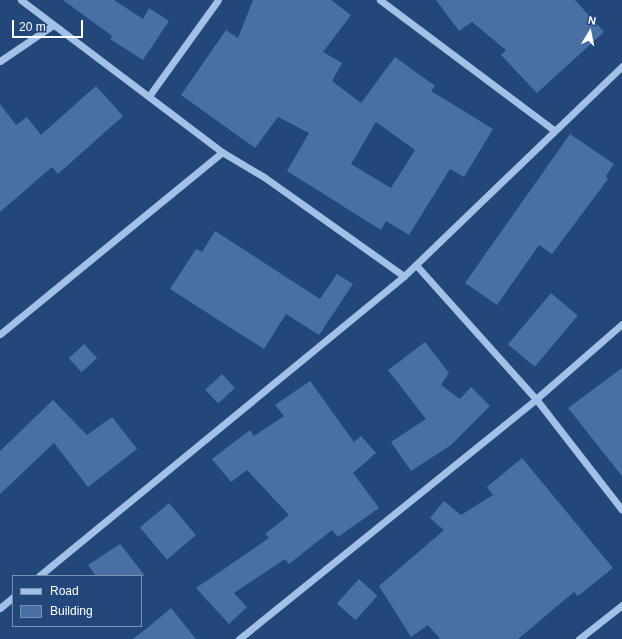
<!DOCTYPE html>
<html>
<head>
<meta charset="utf-8">
<style>
  body { margin:0 }
  #map { position:relative; width:622px; height:639px; overflow:hidden; background:#21477b; font-family:Arial,sans-serif }
  div>[style] { position:absolute }
  .building>* { inset:0; background:#4970a4; transform-origin:0 0 }
  .minor>* { height:7px; margin:-3.5px; padding:0 3.5px; transform-origin:3.5px; border-radius:3.5px; background:#a3c0e6 }
  span { translate:-50% -50%; white-space:nowrap; text-align:center; line-height:1.15; -webkit-text-stroke:3px #21477b; paint-order:stroke }
  .legend { position:absolute; left:12px; top:575px; width:130px; height:52px; box-sizing:border-box; background:#21477b; border:1px solid #7a91b0; margin:0; padding:5px 7px; list-style:none; font-size:12px; color:#fff }
  .legend li { display:flex; align-items:center; gap:8px; height:20px }
  .legend b { width:20px; border:1px solid #7a91b0 }
  .north { position:absolute; left:570px; top:12px; width:40px; height:40px; -webkit-text-stroke:3px #21477b; paint-order:stroke; rotate:10deg; font-size:11px; font-weight:700; line-height:16px; text-align:center; color:#fff }
  .north::after { content:''; display:block; margin:auto; width:14px; height:18px; background:#fff; clip-path:polygon(50% 0,100% 100%,50% 72%,0 100%) }
  .scale { position:absolute; left:12px; top:20px; width:71px; height:18px; box-sizing:border-box; border:2px solid #fff; border-top:0; padding-left:5px; font-size:12px; line-height:14px; white-space:nowrap; color:#fff; -webkit-text-stroke:3px #21477b; paint-order:stroke }
</style>
</head>
<body>
<div id="map">
  <div class="building">
    <i style="clip-path:polygon(63px 0,114px 0,143px 19px,149px 8px,169px 21px,143px 60px,110px 39px,112px 36px)"></i>
    <i style="clip-path:polygon(evenodd,253px 0,331px 0,351px 15px,323px 52px,342px 63px,332px 81px,361px 103px,395px 57px,435px 86px,431px 91px,493px 129px,464px 177px,450px 169px,409px 235px,386px 221px,381px 230px,287px 171px,309px 133px,278px 117px,255px 148px,181px 95px,226px 30px,238px 38px,253px 0,376px 122px,415px 150px,391px 188px,351px 164px,376px 122px)"></i>
    <i style="clip-path:polygon(436px 0,575px 0,604px 32px,537px 93px,501px 55px,506px 50px,472px 22px,459px 31px)"></i>
    <i style="clip-path:polygon(96px 86px,123px 116px,58px 174px,52px 167px,0 212px,0 104px,16px 125px,27px 117px,41px 135px)"></i>
    <i style="clip-path:polygon(570px 134px,614px 164px,606px 176px,608px 179px,552px 254px,539px 245px,497px 305px,465px 283px)"></i>
    <i style="clip-path:polygon(215px 231px,320px 299px,337px 274px,353px 284px,319px 335px,286px 314px,264px 349px,170px 289px,196px 249px,202px 252px)"></i>
    <i style="left:551px;top:293px;width:35px;height:67px;rotate:40deg"></i>
    <i style="clip-path:polygon(425px 342px,449px 373px,441px 385px,460px 399px,471px 387px,490px 406px,451px 445px,411px 471px,391px 442px,426px 419px,388px 370px)"></i>
    <i style="left:84px;top:344px;width:19px;height:21px;rotate:47deg"></i>
    <i style="clip-path:polygon(622px 368px,622px 476px,568px 408px)"></i>
    <i style="left:222px;top:374px;width:19px;height:23px;rotate:47deg"></i>
    <i style="clip-path:polygon(310px 381px,354px 442px,361px 436px,376px 453px,353px 473px,379px 508px,338px 537px,332px 530px,289px 564px,285px 559px,234px 593px,247px 607px,229px 624px,196px 588px,269px 538px,265px 534px,289px 515px,247px 470px,231px 482px,212px 459px,250px 430px,254px 436px,284px 416px,275px 405px)"></i>
    <i style="clip-path:polygon(53px 400px,87px 435px,112px 417px,137px 449px,88px 487px,54px 443px,0 494px,0 451px)"></i>
    <i style="clip-path:polygon(522px 458px,613px 568px,578px 596px,574px 592px,518px 639px,440px 639px,428px 625px,411px 637px,379px 586px,444px 530px,430px 518px,444px 501px,461px 515px,493px 495px,487px 487px)"></i>
    <i style="left:169px;top:503px;width:42px;height:38px;rotate:50deg"></i>
    <i style="clip-path:polygon(120px 544px,145px 576px,96px 576px,88px 565px)"></i>
    <i style="left:359px;top:579px;width:25px;height:33px;rotate:42deg"></i>
    <i style="clip-path:polygon(171px 608px,196px 639px,133px 639px,151px 625px)"></i>
  </div>
  <div class="minor">
    <i style="left:21px;top:0;width:252px;rotate:37.1deg"></i>
    <i style="left:222px;top:152px;width:49px;rotate:30.8deg"></i>
    <i style="left:264px;top:177px;width:171px;rotate:35.3deg"></i>
    <i style="left:380px;top:0;width:217px;rotate:36.8deg"></i>
    <i style="left:0;top:61px;width:64px;rotate:-34.2deg"></i>
    <i style="left:149px;top:96px;width:118px;rotate:-54.3deg"></i>
    <i style="left:416px;top:265px;width:180px;rotate:48.2deg"></i>
    <i style="left:536px;top:399px;width:140px;rotate:52.2deg"></i>
    <i style="left:0;top:334px;width:287px;rotate:-39.3deg"></i>
    <i style="left:39px;top:576px;width:472px;rotate:-39.4deg"></i>
    <i style="left:404px;top:276px;width:303px;rotate:-43.9deg"></i>
    <i style="left:0;top:608px;width:17px;rotate:-40deg"></i>
    <i style="left:239px;top:639px;width:382px;rotate:-38.9deg"></i>
    <i style="left:536px;top:399px;width:114px;rotate:-41.1deg"></i>
    <i style="left:579px;top:639px;width:55px;rotate:-38.3deg"></i>
  </div>
  <ul class="legend">
  <li><b style="height:5px;background:#a3c0e6"></b>Road</li>
  <li><b style="height:11px;background:#4970a4"></b>Building</li>
  </ul>
  <div class="north">N</div>
  <div class="scale">20 m</div>
</div>
</body>
</html>
